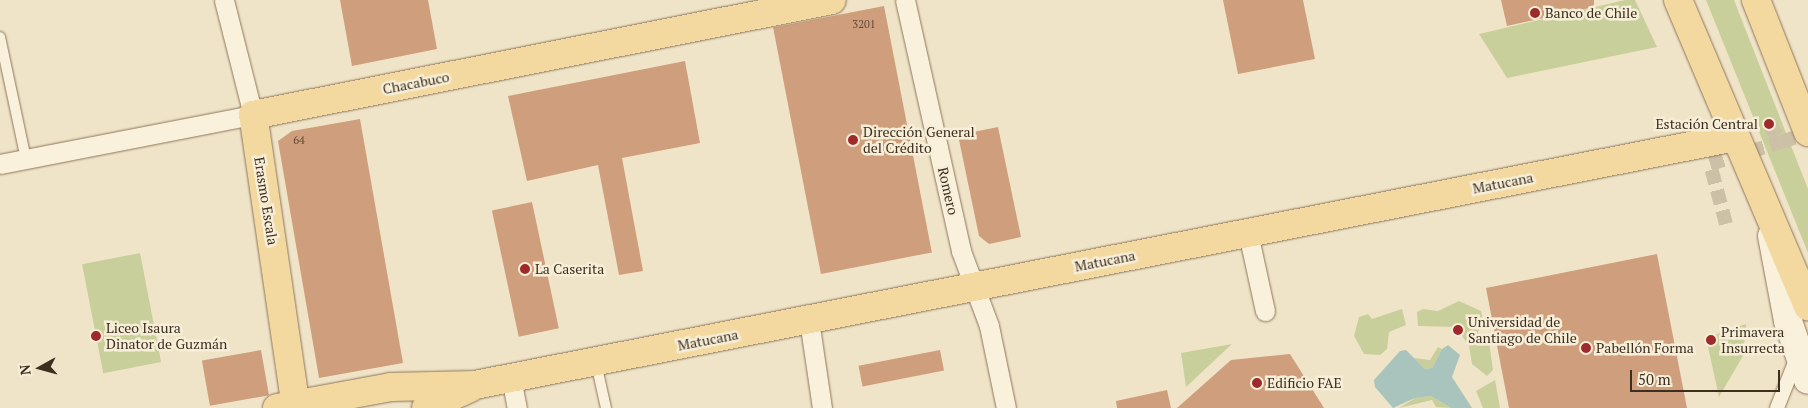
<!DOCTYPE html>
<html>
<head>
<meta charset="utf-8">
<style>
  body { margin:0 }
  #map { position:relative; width:1808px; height:408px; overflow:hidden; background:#f0e4c8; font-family:"PT Serif",serif }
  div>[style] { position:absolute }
  .green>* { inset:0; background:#c9cf9b; transform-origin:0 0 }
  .water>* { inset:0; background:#a9c4bc }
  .building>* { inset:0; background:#cf9f7d; transform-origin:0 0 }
  .pedestrian-tunnel>* { height:14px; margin-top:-7px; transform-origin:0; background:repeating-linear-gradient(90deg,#ccc0a6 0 14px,transparent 0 21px) }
  .roads { filter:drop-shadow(0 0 1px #8d765c) drop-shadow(0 0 1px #8d765c) }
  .service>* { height:10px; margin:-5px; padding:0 5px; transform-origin:5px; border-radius:5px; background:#faf1dc }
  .pedestrian>* { height:14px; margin:-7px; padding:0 7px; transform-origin:7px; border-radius:7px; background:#faf1dc }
  .minor>* { height:19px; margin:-9.5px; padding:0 9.5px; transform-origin:9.5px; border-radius:9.5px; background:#faf1dc }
  .secondary>* { height:28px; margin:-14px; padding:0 14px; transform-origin:14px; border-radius:14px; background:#faf1dc }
  .primary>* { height:28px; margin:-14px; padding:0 14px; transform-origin:14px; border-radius:14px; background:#f3d9a0 }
  .dots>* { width:14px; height:14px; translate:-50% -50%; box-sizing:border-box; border:2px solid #f7eed8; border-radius:50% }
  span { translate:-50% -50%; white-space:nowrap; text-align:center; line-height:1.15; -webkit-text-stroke:5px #f7eed8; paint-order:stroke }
  .number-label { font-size:11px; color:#624a37 }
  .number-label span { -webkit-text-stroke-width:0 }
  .poi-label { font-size:14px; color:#3d2e20 }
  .left { translate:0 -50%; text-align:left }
  .right { translate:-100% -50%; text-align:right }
  .street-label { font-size:14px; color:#3d2e20 }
  .north { position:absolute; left:15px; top:343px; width:50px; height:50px; -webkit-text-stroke:4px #f7eed8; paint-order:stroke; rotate:263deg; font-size:14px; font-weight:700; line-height:20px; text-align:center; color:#3d2e20 }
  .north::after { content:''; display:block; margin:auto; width:18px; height:22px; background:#3d2e20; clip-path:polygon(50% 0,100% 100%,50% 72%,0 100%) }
  .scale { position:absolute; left:1630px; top:370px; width:150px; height:22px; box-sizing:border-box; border:2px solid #3d2e20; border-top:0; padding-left:6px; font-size:15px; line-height:18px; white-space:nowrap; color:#3d2e20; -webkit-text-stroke:4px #f7eed8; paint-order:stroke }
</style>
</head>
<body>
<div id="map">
  <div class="green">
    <i style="clip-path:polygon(1625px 0,1635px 0,1657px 47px,1507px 78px,1479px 34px)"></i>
    <i style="clip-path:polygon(1706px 0,1734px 0,1808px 189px,1808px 253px)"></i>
    <i style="left:140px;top:253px;width:111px;height:59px;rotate:79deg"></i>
    <i style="clip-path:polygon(1459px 301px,1481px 311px,1483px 322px,1478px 332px,1479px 339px,1489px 342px,1493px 370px,1487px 376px,1472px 364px,1469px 346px,1456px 327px,1418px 326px,1417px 312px,1423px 309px,1438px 311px)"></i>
    <i style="clip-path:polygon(1402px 309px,1406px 325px,1389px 332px,1387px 349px,1380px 355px,1364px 354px,1354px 336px,1359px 317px,1368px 314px,1372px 319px)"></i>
    <i style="clip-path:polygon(1746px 324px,1743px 356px,1719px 397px,1706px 338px)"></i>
    <i style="clip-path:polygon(1232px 344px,1186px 387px,1181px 353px)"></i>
    <i style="clip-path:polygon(1438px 347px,1442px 349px,1432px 368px,1425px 369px,1414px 358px,1430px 360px)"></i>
    <i style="clip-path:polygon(1495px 380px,1500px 408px,1483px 408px,1476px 391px)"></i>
    <i style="clip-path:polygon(1431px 396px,1451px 408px,1436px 407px,1432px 400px,1399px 408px,1415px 398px)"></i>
  </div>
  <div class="water">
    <i style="clip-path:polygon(1448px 345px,1460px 355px,1452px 377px,1472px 408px,1451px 408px,1431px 396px,1415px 398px,1393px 408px,1375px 387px,1374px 380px,1400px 351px,1406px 350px,1425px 369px,1432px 368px,1442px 349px)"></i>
  </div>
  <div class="building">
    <i style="clip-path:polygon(340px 0,428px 0,437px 49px,352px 66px)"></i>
    <i style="clip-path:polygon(1223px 0,1303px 0,1315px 59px,1238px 74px)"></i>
    <i style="clip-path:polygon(1501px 0,1594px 0,1594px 7px,1507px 26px)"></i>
    <i style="left:884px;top:6px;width:251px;height:113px;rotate:79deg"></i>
    <i style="clip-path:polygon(685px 61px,700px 143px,622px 158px,643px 271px,619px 275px,598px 165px,527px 181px,508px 96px)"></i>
    <i style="clip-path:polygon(360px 119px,403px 363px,319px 378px,278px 141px,292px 131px)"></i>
    <i style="clip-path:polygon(998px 127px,1021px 237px,989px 244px,979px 236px,958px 135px)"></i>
    <i style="left:532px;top:202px;width:129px;height:41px;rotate:78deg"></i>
    <i style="clip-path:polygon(1657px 254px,1687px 408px,1509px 408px,1486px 288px)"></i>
    <i style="left:261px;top:350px;width:46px;height:60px;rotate:80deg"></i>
    <i style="left:940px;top:350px;width:21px;height:83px;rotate:79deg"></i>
    <i style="clip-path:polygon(1290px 354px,1324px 408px,1177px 408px,1231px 360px)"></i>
    <i style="clip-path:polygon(1167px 390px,1171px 408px,1117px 408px,1116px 401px)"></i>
  </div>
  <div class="pedestrian-tunnel">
    <i style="left:1769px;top:124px;width:22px;rotate:56deg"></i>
    <i style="left:1781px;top:142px;width:28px;rotate:-18deg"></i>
    <i style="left:1726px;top:224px;width:62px;rotate:-104.9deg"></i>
    <i style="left:1710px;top:164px;width:74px;rotate:-17.2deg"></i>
  </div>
  <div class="roads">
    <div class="service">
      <i style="left:0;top:37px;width:125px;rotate:78deg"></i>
      <i style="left:596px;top:363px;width:46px;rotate:77.5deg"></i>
    </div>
    <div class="pedestrian">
      <i style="left:1777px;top:408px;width:57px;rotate:-68.4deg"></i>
    </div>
    <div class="minor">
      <i style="left:905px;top:0;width:257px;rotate:77.4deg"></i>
      <i style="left:961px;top:251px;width:80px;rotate:69.5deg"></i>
      <i style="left:989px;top:326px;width:84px;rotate:78.3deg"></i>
      <i style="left:0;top:164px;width:258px;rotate:-11deg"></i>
      <i style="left:253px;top:115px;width:119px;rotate:-104.2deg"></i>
      <i style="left:1248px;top:233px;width:80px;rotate:77.7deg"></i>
      <i style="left:809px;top:320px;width:89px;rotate:81.6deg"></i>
      <i style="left:511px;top:378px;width:31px;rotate:79deg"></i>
    </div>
    <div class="secondary">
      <i style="left:1772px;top:236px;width:86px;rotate:79.3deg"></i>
      <i style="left:1788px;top:321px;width:62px;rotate:71.3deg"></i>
    </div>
    <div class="primary">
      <i style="left:1678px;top:0;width:333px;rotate:67deg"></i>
      <i style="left:1756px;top:0;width:142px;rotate:68.5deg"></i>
      <i style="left:277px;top:408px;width:116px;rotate:-10.4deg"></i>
      <i style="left:391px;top:387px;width:84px;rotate:-1.4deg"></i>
      <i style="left:475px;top:385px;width:1285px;rotate:-11.13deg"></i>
      <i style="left:296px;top:408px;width:296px;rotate:-98.3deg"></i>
      <i style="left:253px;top:115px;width:590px;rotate:-11.23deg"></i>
      <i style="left:426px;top:408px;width:48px;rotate:-24.4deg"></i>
    </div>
  </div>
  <div class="dots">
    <i style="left:1535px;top:13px;background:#9e2a2b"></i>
    <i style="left:1769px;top:124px;background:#9e2a2b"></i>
    <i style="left:853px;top:140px;background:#9e2a2b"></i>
    <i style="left:525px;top:269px;background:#9e2a2b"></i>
    <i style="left:1458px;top:330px;background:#9e2a2b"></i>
    <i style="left:96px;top:336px;background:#9e2a2b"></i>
    <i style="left:1711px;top:340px;background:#9e2a2b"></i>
    <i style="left:1586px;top:348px;background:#9e2a2b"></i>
    <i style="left:1257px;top:383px;background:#9e2a2b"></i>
  </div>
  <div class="number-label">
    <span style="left:864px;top:24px">3201</span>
    <span style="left:299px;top:140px">64</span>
  </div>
  <div class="poi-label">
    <span class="left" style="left:1545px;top:13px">Banco de Chile</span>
    <span class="right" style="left:1758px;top:124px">Estación Central</span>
    <span class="left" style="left:863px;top:140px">Dirección General<br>del Crédito</span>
    <span class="left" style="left:535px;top:269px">La Caserita</span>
    <span class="left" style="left:1468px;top:330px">Universidad de<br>Santiago de Chile</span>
    <span class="left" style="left:106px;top:336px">Liceo Isaura<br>Dinator de Guzmán</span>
    <span class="left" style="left:1721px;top:340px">Primavera<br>Insurrecta</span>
    <span class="left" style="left:1596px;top:348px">Pabellón Forma</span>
    <span class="left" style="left:1267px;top:383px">Edificio FAE</span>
  </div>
  <div class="street-label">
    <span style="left:416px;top:83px;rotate:-11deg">Chacabuco</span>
    <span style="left:1503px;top:183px;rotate:-11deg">Matucana</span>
    <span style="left:948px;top:191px;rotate:77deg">Romero</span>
    <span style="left:266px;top:201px;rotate:81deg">Erasmo Escala</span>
    <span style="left:1105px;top:261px;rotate:-11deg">Matucana</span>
    <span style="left:708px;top:340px;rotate:-11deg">Matucana</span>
  </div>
  <div class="north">N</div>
  <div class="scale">50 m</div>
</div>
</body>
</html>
